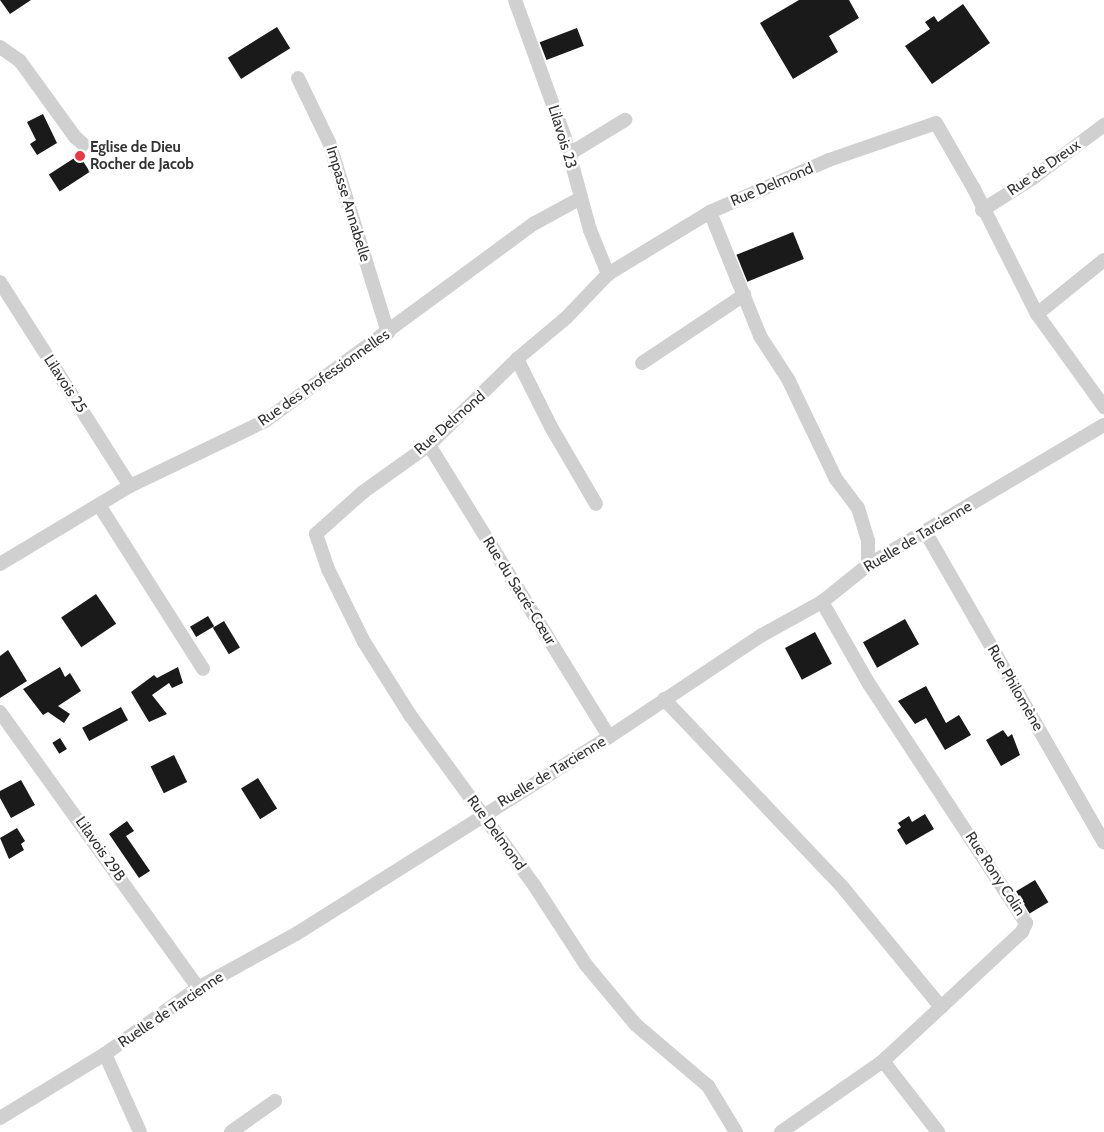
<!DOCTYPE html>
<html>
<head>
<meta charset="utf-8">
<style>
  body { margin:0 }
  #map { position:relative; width:1104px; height:1132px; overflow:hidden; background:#fff; font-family:Cabin,sans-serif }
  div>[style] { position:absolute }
  .building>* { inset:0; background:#1a1a1a; transform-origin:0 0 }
  .minor>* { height:14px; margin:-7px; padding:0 7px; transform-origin:7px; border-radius:7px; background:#d0d0d0 }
  .dots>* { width:14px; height:14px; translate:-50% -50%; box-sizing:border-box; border:2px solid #fff; border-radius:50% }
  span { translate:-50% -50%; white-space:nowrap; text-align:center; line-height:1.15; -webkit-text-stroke:5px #fff; paint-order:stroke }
  .street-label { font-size:15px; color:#333 }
  .poi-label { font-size:15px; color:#333; font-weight:700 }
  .left { translate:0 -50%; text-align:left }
</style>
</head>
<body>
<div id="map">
  <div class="building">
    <i style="clip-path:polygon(0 0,31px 0,10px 14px)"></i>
    <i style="clip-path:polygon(799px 0,849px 0,859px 18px,829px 36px,838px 52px,793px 79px,760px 23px)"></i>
    <i style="clip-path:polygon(963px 4px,990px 43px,932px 84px,905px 46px,930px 29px,925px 22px,934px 16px,938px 22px)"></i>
    <i style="left:277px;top:27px;width:25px;height:58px;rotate:58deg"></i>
    <i style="left:577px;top:28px;width:19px;height:40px;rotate:69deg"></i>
    <i style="clip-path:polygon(43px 114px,57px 143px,37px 155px,30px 144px,36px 140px,27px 122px)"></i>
    <i style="left:79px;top:155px;width:20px;height:36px;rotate:57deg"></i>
    <i style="left:793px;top:232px;width:29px;height:61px;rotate:68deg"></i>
    <i style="left:96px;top:594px;width:36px;height:42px;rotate:56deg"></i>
    <i style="left:208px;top:616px;width:12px;height:21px;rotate:59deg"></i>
    <i style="left:905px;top:619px;width:29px;height:48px;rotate:61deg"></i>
    <i style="left:224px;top:621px;width:31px;height:13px;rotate:59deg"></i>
    <i style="left:815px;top:632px;width:36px;height:34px;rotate:62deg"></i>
    <i style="clip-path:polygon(8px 650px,27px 681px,0 698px,0 656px)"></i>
    <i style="clip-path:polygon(60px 667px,65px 677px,70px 673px,81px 691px,58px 706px,70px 714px,64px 723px,48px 712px,43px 715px,23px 689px)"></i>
    <i style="clip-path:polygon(178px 667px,183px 683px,172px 688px,169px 683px,152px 695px,167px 714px,149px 722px,131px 692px,154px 675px,157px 678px)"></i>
    <i style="clip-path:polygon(926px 686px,946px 723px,959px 715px,971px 735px,945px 750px,926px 718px,915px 724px,898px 701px)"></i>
    <i style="left:121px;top:707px;width:15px;height:44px;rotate:62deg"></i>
    <i style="clip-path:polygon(1003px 730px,1008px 737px,1012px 734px,1020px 755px,1001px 766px,986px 740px)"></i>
    <i style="left:60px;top:738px;width:13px;height:9px;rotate:58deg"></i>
    <i style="left:174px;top:755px;width:30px;height:26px;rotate:64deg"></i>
    <i style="left:258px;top:778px;width:36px;height:20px;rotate:58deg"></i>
    <i style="clip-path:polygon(21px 780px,35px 805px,11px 818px,0 798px,0 791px)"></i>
    <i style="clip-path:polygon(925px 814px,934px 829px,906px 845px,897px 830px,901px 827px,898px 823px,909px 816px,912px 822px)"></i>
    <i style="clip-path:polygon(127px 821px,134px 831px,126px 836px,150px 871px,139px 878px,109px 834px)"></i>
    <i style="clip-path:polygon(17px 828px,25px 841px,21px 844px,24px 850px,9px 859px,0 838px)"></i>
    <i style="left:1035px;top:880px;width:26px;height:22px;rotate:59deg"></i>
  </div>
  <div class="minor">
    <i style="left:515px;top:0;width:144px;rotate:70.1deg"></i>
    <i style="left:564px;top:135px;width:98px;rotate:74.7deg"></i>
    <i style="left:590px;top:230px;width:48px;rotate:67.8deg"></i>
    <i style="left:0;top:47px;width:24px;rotate:35deg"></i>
    <i style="left:20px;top:61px;width:94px;rotate:54.1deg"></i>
    <i style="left:75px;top:137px;width:11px;rotate:41deg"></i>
    <i style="left:298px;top:78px;width:71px;rotate:64.2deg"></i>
    <i style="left:329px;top:142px;width:200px;rotate:72.8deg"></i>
    <i style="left:569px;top:154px;width:66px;rotate:-31.3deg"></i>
    <i style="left:982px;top:210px;width:60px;rotate:-32.1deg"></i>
    <i style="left:1033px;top:178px;width:89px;rotate:-36.7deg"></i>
    <i style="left:710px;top:212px;width:134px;rotate:68deg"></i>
    <i style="left:760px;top:336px;width:51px;rotate:56.9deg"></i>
    <i style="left:788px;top:379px;width:111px;rotate:64.4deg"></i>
    <i style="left:836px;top:479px;width:36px;rotate:53deg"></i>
    <i style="left:858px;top:508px;width:34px;rotate:73deg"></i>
    <i style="left:868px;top:540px;width:25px;rotate:90deg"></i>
    <i style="left:0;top:282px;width:242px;rotate:57.5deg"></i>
    <i style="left:1037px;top:314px;width:86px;rotate:-38.9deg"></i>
    <i style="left:517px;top:359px;width:76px;rotate:63.4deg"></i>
    <i style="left:551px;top:427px;width:89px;rotate:59.7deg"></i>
    <i style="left:642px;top:363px;width:123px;rotate:-33.7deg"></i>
    <i style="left:429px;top:445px;width:343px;rotate:58.3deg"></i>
    <i style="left:99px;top:505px;width:194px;rotate:57.6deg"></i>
    <i style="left:926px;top:533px;width:357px;rotate:60.1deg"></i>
    <i style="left:0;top:564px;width:152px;rotate:-31deg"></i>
    <i style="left:130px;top:486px;width:150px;rotate:-25.7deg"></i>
    <i style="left:265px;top:421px;width:335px;rotate:-36.3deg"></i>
    <i style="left:535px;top:223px;width:52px;rotate:-28.5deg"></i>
    <i style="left:664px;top:699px;width:262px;rotate:46.5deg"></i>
    <i style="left:844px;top:889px;width:153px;rotate:50.6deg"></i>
    <i style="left:0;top:712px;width:340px;rotate:54.3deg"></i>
    <i style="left:105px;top:1054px;width:85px;rotate:65.8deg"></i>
    <i style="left:883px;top:1061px;width:90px;rotate:52.2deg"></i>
    <i style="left:0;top:1118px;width:123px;rotate:-31.4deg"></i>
    <i style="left:105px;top:1054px;width:114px;rotate:-35.4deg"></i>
    <i style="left:198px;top:988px;width:112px;rotate:-28.9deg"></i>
    <i style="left:296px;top:934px;width:370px;rotate:-32.2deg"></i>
    <i style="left:609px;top:737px;width:184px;rotate:-33.7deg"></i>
    <i style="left:762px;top:635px;width:68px;rotate:-28.8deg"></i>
    <i style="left:822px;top:602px;width:59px;rotate:-38.8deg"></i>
    <i style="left:868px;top:565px;width:274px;rotate:-30.7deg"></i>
    <i style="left:231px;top:1132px;width:54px;rotate:-35.2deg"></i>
    <i style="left:736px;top:1132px;width:54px;rotate:-121.3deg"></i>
    <i style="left:708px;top:1086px;width:94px;rotate:-139.7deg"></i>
    <i style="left:636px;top:1025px;width:78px;rotate:-129.8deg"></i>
    <i style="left:586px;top:965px;width:95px;rotate:-123deg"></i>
    <i style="left:534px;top:885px;width:210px;rotate:-126.1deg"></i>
    <i style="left:410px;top:715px;width:86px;rotate:-122.2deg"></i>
    <i style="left:364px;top:642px;width:81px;rotate:-116.3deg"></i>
    <i style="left:328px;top:569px;width:37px;rotate:-109deg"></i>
    <i style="left:316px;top:534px;width:63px;rotate:-41.8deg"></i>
    <i style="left:363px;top:492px;width:81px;rotate:-35.5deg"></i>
    <i style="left:429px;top:445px;width:123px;rotate:-44.3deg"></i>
    <i style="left:517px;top:359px;width:64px;rotate:-39.9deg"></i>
    <i style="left:566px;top:318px;width:61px;rotate:-46.3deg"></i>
    <i style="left:608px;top:274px;width:119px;rotate:-31.3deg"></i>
    <i style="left:710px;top:212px;width:130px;rotate:-23.6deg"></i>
    <i style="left:829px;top:160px;width:113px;rotate:-19.1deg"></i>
    <i style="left:936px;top:123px;width:76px;rotate:60.1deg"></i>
    <i style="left:974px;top:189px;width:140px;rotate:63.3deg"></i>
    <i style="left:1037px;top:314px;width:115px;rotate:54.2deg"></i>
    <i style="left:781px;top:1132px;width:124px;rotate:-34.8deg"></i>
    <i style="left:883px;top:1061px;width:190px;rotate:-42.9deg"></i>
    <i style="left:1022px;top:932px;width:10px;rotate:-66deg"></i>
    <i style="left:1026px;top:923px;width:286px;rotate:-123.3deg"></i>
    <i style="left:869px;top:684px;width:95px;rotate:-119.8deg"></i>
  </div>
  <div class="dots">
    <i style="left:80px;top:156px;background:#e63946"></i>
  </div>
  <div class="street-label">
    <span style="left:562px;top:137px;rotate:73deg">Lilavois 23</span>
    <span style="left:1044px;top:168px;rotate:-35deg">Rue de Dreux</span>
    <span style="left:772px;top:185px;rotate:-23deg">Rue Delmond</span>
    <span style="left:348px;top:204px;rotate:73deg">Impasse Annabelle</span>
    <span style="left:324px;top:378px;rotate:-35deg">Rue des Professionnelles</span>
    <span style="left:65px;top:384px;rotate:57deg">Lilavois 25</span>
    <span style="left:450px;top:423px;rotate:-41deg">Rue Delmond</span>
    <span style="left:918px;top:537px;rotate:-31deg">Ruelle de Tarcienne</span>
    <span style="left:519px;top:591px;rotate:58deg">Rue du Sacré-Cœur</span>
    <span style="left:1015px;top:688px;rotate:60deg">Rue Philomène</span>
    <span style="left:552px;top:772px;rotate:-31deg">Ruelle de Tarcienne</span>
    <span style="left:496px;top:833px;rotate:54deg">Rue Delmond</span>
    <span style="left:100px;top:849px;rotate:55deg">Lilavois 29B</span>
    <span style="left:995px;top:874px;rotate:57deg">Rue Rony Colin</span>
    <span style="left:171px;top:1010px;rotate:-34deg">Ruelle de Tarcienne</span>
  </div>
  <div class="poi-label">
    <span class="left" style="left:90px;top:156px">Eglise de Dieu<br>Rocher de Jacob</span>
  </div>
</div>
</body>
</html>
